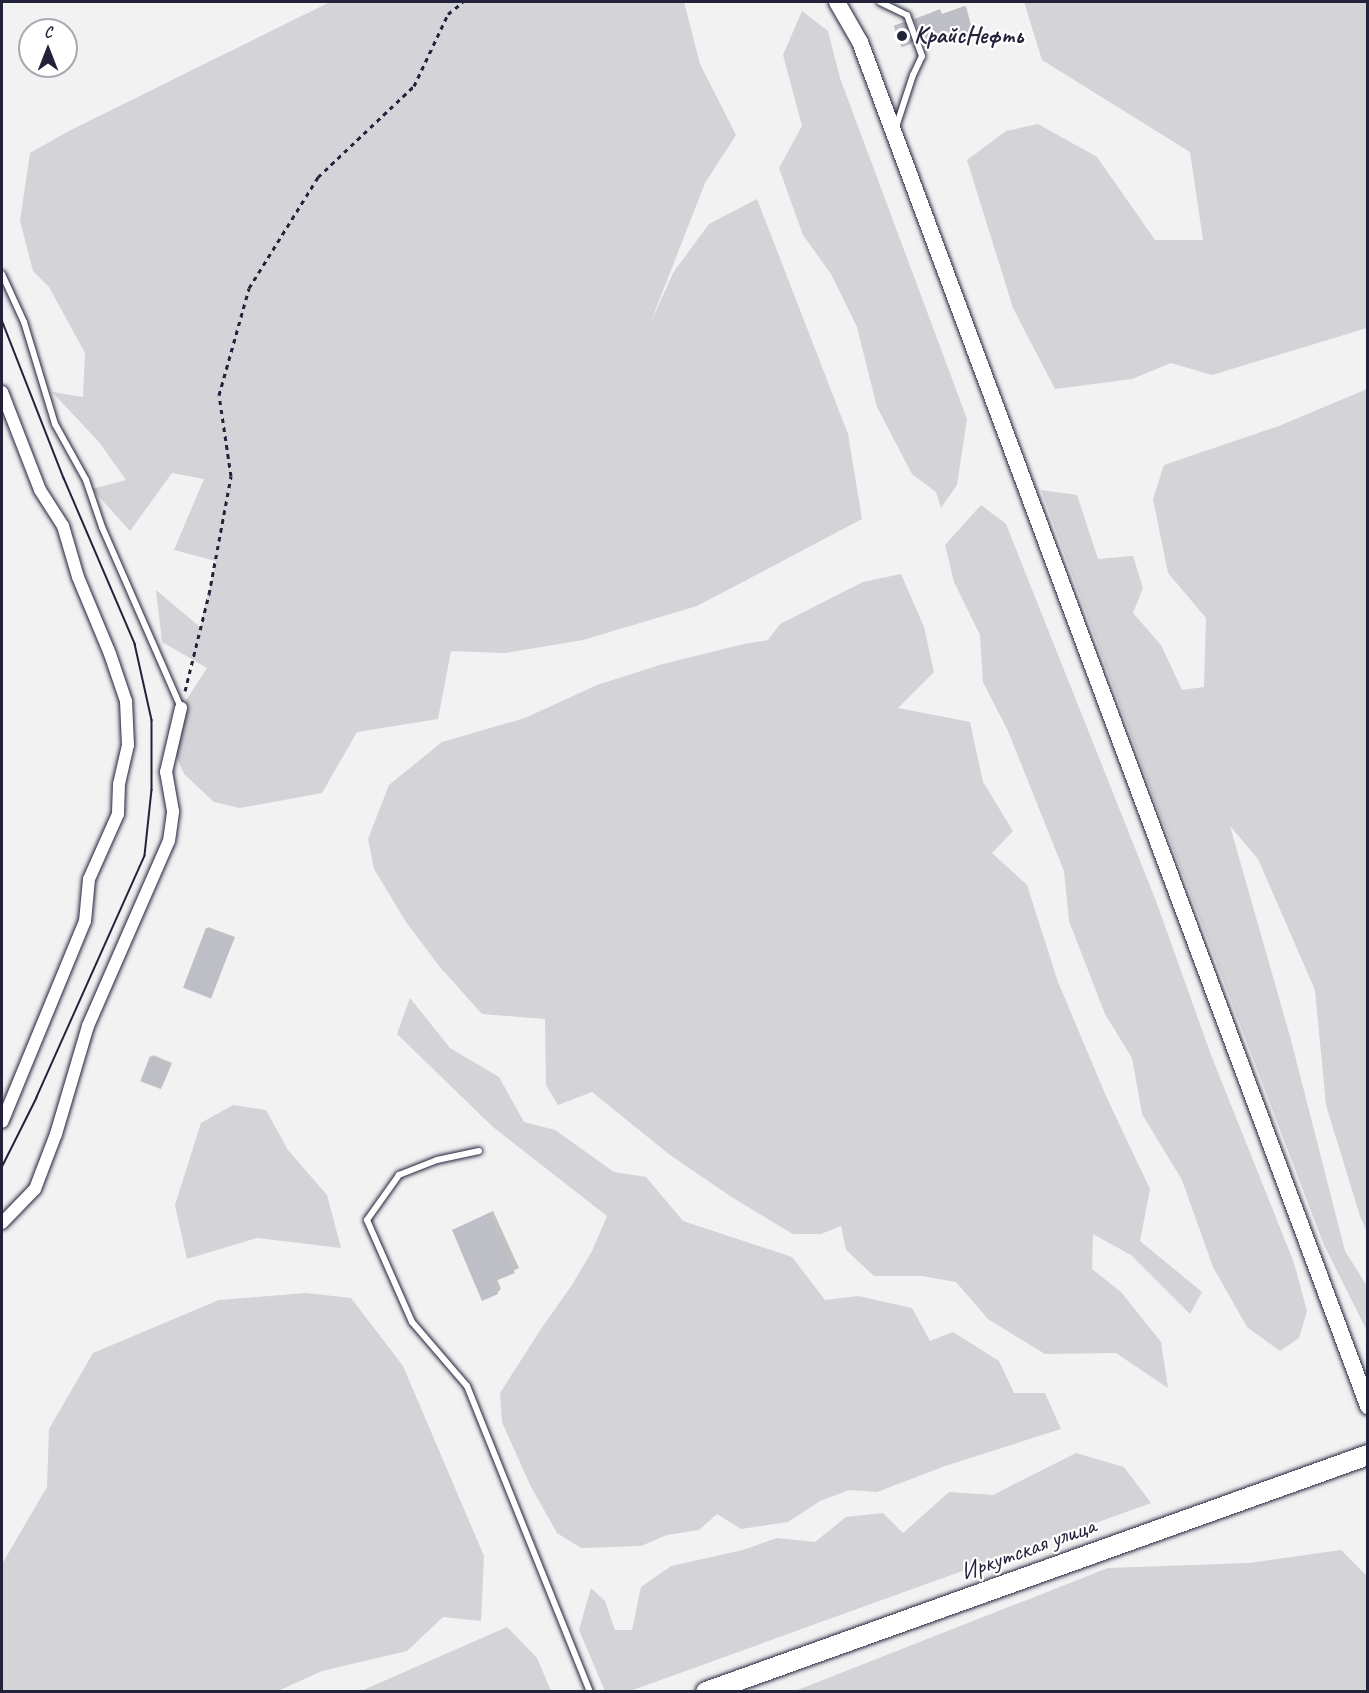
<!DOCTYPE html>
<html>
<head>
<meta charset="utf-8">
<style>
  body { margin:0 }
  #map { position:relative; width:1369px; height:1693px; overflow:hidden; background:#f2f2f3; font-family:Caveat,sans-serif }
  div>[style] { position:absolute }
  .green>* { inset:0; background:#d3d3d8 }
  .shadow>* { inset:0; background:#0003 }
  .building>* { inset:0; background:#bebec6; transform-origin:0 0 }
  .path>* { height:3px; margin-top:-1.5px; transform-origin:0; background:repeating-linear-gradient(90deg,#22223b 0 4.5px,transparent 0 9px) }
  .roads { filter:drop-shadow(0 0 2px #22223b) drop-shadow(0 0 2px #22223b) }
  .lane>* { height:6px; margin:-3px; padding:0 3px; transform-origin:3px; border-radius:3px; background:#fff }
  .street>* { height:12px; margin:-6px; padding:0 6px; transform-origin:6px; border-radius:6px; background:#fff }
  .secondary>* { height:16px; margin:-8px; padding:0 8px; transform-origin:8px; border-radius:8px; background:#fff }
  .primary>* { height:20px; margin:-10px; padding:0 10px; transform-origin:10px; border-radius:10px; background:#fff }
  .tram>* { height:1.5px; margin:-0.75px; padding:0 0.75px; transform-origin:0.75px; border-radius:0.75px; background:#22223b }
  .dots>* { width:16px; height:16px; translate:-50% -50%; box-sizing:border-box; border:3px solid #fff; border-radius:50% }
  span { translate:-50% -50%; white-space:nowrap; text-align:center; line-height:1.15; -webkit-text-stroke:4.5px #fff; paint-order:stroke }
  .poi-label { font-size:24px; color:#22223b; font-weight:700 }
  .left { translate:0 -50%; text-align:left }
  .street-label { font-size:24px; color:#22223b }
  .frame { position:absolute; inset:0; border:3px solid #22223b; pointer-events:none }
  .north { position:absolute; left:18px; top:18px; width:60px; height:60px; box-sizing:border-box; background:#fff; border:2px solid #a7a7b1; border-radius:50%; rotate:0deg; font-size:16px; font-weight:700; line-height:24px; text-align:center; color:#22223b }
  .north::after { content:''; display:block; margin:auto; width:21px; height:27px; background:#22223b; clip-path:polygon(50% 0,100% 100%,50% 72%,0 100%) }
</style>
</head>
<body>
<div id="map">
  <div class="green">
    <i style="clip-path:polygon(330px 2px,684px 2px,700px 64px,736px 135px,705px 183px,650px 324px,673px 273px,709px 224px,757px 199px,848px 434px,862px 519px,697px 606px,583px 640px,505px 653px,451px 651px,438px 719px,357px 732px,322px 793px,240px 808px,214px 802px,184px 774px,169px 739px,181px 708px,207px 668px,162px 642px,156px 590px,200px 627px,216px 561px,174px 550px,204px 479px,172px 473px,130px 531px,92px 489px,126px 480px,99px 442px,52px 392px,83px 397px,85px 353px,49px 287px,33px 271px,20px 221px,30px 153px,69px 131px)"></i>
    <i style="clip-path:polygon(1024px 2px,1367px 2px,1367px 328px,1212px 375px,1171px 363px,1132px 379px,1055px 389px,1013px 308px,967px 160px,1006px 131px,1038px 124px,1097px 157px,1155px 240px,1203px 240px,1190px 152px,1042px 60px)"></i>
    <i style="clip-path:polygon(802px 11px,828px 31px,840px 78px,967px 419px,957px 485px,941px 508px,936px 492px,912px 474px,877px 407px,857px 327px,831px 274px,803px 235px,779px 168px,802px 126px,783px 55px)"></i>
    <i style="clip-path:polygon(1367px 389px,1367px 1233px,1360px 1216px,1326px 1105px,1315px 990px,1258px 859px,1230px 826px,1291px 1040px,1345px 1251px,1367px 1286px,1366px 1329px,1324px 1245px,1153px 796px,1041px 490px,1077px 495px,1098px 559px,1133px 556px,1143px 588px,1133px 613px,1161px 645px,1182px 690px,1204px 687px,1206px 618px,1168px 573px,1153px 499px,1164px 465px,1279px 426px)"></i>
    <i style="clip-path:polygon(981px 505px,1006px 524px,1156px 901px,1211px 1055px,1294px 1263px,1307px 1311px,1299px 1338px,1280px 1351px,1247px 1327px,1213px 1267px,1182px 1180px,1142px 1114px,1132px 1058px,1105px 1014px,1069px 921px,1064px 871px,1008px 731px,983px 682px,980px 635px,954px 582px,945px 545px)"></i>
    <i style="clip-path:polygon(901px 574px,924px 627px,934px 672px,898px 708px,970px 722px,983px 782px,1013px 831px,992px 853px,1027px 885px,1058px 982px,1106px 1096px,1150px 1189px,1140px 1241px,1202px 1292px,1190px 1314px,1131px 1255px,1093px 1234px,1092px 1269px,1121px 1292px,1161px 1342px,1168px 1388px,1116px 1353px,1045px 1354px,988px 1319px,956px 1282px,922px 1276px,874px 1276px,846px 1250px,841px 1226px,821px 1234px,793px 1234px,733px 1198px,670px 1155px,592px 1092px,558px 1105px,546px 1085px,545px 1019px,482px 1014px,439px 966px,406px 922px,374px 869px,368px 839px,389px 785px,442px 742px,525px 718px,597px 685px,663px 664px,744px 644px,768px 640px,780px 624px,863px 582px)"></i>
    <i style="clip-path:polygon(410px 998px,450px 1048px,499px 1077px,524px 1122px,555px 1130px,614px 1172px,646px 1177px,683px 1221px,792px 1257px,825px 1300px,858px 1296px,912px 1308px,930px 1341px,953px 1332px,999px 1361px,1014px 1393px,1045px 1393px,1061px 1429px,945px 1466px,877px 1492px,849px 1490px,820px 1501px,788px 1522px,741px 1529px,717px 1514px,699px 1530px,667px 1535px,641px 1546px,581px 1548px,557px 1533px,530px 1485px,502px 1422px,500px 1393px,541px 1329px,572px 1285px,592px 1251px,607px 1216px,493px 1127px,397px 1034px)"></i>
    <i style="clip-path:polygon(233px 1105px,266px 1110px,288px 1150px,327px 1195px,341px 1248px,257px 1238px,187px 1259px,175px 1205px,201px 1123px)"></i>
    <i style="clip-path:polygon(306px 1293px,351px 1298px,403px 1366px,484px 1556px,481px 1621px,443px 1617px,407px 1651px,322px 1671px,278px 1691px,2px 1691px,2px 1564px,47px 1487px,49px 1429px,93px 1353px,219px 1300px)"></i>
    <i style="clip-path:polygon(1076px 1453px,1124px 1467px,1151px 1503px,630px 1691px,605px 1691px,579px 1630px,591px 1588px,605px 1601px,615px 1630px,632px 1630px,641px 1587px,671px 1566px,743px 1550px,777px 1538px,815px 1542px,846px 1517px,883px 1513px,903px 1533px,949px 1492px,993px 1495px)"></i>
    <i style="clip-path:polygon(1341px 1550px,1367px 1576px,1367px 1691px,795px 1691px,1108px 1568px,1249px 1563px)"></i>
    <i style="clip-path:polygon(507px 1627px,537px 1658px,551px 1691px,361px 1691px)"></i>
  </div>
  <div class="shadow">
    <i style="clip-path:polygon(966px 6px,972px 29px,948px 29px,916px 19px,940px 9px,942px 14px)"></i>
    <i style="clip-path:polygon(906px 22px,913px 41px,911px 42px,897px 25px)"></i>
    <i style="clip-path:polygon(208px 927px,235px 937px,210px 997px,207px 929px)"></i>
    <i style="clip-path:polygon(153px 1055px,172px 1063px,162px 1087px,152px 1057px)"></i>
    <i style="clip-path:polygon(493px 1211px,519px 1268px,497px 1279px,501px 1289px,497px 1293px,454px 1230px)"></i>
  </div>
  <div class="building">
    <i style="clip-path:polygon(964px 6px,973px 31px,950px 39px,947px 31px,922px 40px,914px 19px,939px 10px,940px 15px)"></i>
    <i style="left:904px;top:22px;width:23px;height:11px;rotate:70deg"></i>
    <i style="left:206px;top:928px;width:30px;height:64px;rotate:21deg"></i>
    <i style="left:150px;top:1056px;width:22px;height:27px;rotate:21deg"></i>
    <i style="clip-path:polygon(489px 1213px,515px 1273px,493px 1282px,498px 1294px,482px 1301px,452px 1230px)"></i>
  </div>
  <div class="path">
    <i style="left:185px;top:691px;width:100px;rotate:-76.1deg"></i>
    <i style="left:209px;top:594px;width:120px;rotate:-79.4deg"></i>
    <i style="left:231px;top:476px;width:82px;rotate:-98.4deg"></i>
    <i style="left:219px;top:395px;width:111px;rotate:-74.3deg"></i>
    <i style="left:249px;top:288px;width:131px;rotate:-58.1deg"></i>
    <i style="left:318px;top:177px;width:132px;rotate:-43.5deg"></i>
    <i style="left:414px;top:86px;width:80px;rotate:-64.7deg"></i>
    <i style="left:448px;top:14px;width:19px;rotate:-39deg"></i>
  </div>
  <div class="roads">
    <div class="lane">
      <i style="left:880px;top:2px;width:30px;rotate:26deg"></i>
      <i style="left:907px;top:15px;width:44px;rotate:69.9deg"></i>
      <i style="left:922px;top:56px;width:21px;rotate:115deg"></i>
      <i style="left:913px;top:75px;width:55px;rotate:108.1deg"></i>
      <i style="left:2px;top:274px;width:53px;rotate:65.4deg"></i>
      <i style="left:24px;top:322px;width:107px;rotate:73.1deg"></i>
      <i style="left:55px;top:424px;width:64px;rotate:61deg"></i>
      <i style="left:86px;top:480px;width:50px;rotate:71.2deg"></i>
      <i style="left:102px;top:527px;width:197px;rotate:66.4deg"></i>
      <i style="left:479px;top:1151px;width:43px;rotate:167.9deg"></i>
      <i style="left:437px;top:1160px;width:41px;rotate:158.5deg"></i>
      <i style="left:399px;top:1175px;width:55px;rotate:125.4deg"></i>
      <i style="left:367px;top:1220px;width:111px;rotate:66.2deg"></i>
      <i style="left:412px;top:1322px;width:84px;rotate:49.3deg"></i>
      <i style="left:467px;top:1386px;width:330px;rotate:68.1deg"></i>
    </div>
    <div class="street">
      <i style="left:2px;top:392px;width:105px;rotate:68.8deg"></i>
      <i style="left:40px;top:490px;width:43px;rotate:57.4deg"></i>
      <i style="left:63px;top:526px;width:53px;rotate:73.6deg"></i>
      <i style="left:78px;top:577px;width:83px;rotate:67.4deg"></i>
      <i style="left:110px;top:654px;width:50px;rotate:71.2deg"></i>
      <i style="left:126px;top:701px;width:44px;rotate:87.4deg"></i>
      <i style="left:128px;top:745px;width:40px;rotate:103deg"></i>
      <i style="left:119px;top:784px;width:30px;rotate:92deg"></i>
      <i style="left:118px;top:814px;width:71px;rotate:114deg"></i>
      <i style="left:89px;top:879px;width:42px;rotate:95.4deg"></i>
      <i style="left:85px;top:921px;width:217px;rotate:112.4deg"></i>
      <i style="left:2px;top:1223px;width:47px;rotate:-45.9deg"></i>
      <i style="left:35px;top:1189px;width:59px;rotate:-69.1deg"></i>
      <i style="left:56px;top:1134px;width:113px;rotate:-73.5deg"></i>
      <i style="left:88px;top:1026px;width:202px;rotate:-66.4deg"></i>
      <i style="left:169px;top:841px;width:30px;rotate:-82deg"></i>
      <i style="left:173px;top:811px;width:40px;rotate:-100deg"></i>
      <i style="left:166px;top:772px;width:66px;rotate:-76.8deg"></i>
    </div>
    <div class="secondary">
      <i style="left:837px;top:2px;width:46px;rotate:60.1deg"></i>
      <i style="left:860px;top:42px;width:1456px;rotate:69.57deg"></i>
    </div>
    <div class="primary">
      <i style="left:706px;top:1692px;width:703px;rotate:-19.7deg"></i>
    </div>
  </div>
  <div class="tram">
    <i style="left:2px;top:320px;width:170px;rotate:68.6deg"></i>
    <i style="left:64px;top:478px;width:181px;rotate:66.8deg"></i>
    <i style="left:135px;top:644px;width:78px;rotate:77.4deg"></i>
    <i style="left:152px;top:720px;width:70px;rotate:90deg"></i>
    <i style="left:152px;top:790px;width:66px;rotate:96.1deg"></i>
    <i style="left:145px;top:856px;width:265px;rotate:114.1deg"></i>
    <i style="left:37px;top:1098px;width:78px;rotate:116.6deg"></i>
  </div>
  <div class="dots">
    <i style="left:902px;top:36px;background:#22223b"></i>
  </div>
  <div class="poi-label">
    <span class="left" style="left:914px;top:36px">КрайсНефть</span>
  </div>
  <div class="street-label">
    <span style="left:1028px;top:1549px;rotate:-20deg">Иркутская улица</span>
  </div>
  <div class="frame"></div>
  <div class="north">С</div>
</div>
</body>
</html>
